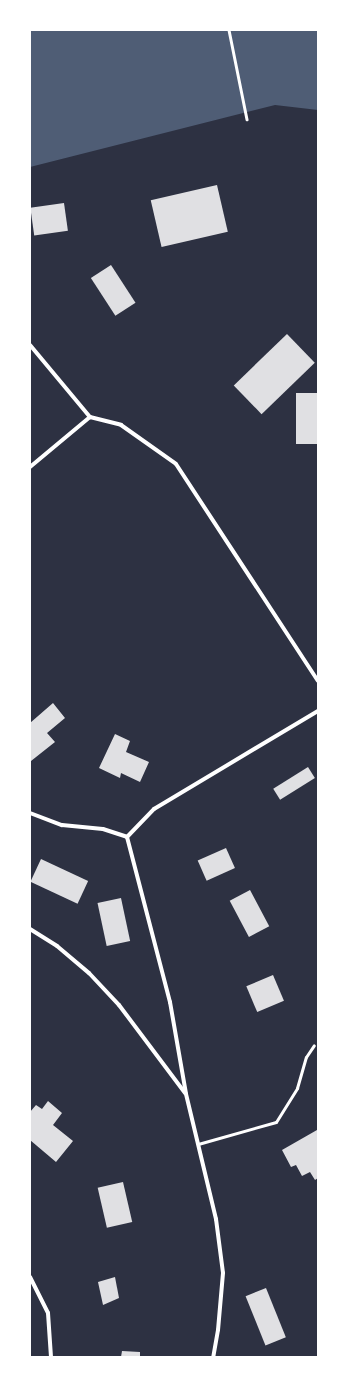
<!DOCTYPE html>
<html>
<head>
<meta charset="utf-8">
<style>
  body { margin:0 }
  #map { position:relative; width:348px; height:1387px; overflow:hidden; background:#2d3142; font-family:Manrope,sans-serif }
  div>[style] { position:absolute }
  .water>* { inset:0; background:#4f5d75 }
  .building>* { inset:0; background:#e0e0e3; transform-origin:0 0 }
  .path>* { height:2.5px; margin:-1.25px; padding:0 1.25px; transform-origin:1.25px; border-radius:1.25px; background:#fff }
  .service>* { height:3px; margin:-1.5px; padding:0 1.5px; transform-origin:1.5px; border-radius:1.5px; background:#fff }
  .minor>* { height:4px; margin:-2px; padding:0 2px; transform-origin:2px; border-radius:2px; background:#fff }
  span { translate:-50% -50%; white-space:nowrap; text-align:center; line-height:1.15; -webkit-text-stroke:3.5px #fff; paint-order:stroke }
  .frame { position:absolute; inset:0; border:31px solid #fff; pointer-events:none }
</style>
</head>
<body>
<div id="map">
  <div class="water">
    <i style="clip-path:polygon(30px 30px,318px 30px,318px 110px,275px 105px,30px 167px)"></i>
  </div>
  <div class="building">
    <i style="left:217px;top:185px;width:48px;height:68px;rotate:77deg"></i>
    <i style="left:64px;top:203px;width:28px;height:34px;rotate:82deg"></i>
    <i style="left:111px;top:265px;width:45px;height:24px;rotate:57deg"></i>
    <i style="left:287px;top:334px;width:40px;height:74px;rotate:46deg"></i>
    <i style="left:296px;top:393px;width:22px;height:51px"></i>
    <i style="clip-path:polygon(53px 703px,65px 718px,47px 733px,55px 742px,31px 761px,30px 723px)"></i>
    <i style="clip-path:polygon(115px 734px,130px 741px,126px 752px,149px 762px,140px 782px,121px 773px,120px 778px,99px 768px)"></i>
    <i style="left:308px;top:767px;width:13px;height:41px;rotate:58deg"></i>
    <i style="left:226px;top:848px;width:22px;height:31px;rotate:66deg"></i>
    <i style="left:41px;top:859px;width:52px;height:25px;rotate:25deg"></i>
    <i style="left:250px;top:890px;width:41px;height:23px;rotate:62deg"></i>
    <i style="left:121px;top:898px;width:44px;height:24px;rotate:78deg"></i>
    <i style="left:273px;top:975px;width:28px;height:29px;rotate:67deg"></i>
    <i style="clip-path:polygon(48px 1101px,62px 1113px,53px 1125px,73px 1141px,56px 1162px,30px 1140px,30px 1112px,36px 1105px,42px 1109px)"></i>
    <i style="clip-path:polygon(317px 1130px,318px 1178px,315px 1180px,310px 1172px,302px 1176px,296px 1165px,291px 1167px,282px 1150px)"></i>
    <i style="left:123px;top:1182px;width:41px;height:26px;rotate:77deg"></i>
    <i style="clip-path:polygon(115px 1277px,119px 1298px,103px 1305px,98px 1282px)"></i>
    <i style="left:266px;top:1288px;width:53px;height:22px;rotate:68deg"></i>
    <i style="clip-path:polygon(122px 1351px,140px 1352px,140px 1357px,121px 1357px)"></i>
  </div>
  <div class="path">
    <i style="left:229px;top:30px;width:91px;rotate:78.6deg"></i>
  </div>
  <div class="service">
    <i style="left:198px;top:1144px;width:81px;rotate:-15.8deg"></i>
    <i style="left:276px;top:1122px;width:40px;rotate:-58deg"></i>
    <i style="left:297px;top:1088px;width:32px;rotate:-74deg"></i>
    <i style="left:306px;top:1057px;width:14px;rotate:-56deg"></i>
  </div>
  <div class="minor">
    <i style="left:30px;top:345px;width:94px;rotate:50.2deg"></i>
    <i style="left:90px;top:417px;width:32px;rotate:14deg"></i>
    <i style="left:121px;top:425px;width:67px;rotate:35.3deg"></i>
    <i style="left:176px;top:464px;width:259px;rotate:56.8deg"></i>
    <i style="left:30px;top:467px;width:78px;rotate:-39.8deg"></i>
    <i style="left:30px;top:813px;width:34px;rotate:21deg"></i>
    <i style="left:62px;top:825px;width:41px;rotate:5.6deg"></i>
    <i style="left:103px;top:829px;width:25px;rotate:18deg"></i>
    <i style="left:127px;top:837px;width:39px;rotate:-46deg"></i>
    <i style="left:154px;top:809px;width:191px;rotate:-30.9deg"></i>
    <i style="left:127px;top:837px;width:171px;rotate:75.4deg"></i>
    <i style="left:170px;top:1002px;width:93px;rotate:80.1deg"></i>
    <i style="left:186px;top:1094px;width:129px;rotate:76.5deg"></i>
    <i style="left:216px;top:1219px;width:54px;rotate:82.6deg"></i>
    <i style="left:223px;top:1273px;width:57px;rotate:95deg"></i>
    <i style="left:218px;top:1330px;width:27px;rotate:100deg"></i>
    <i style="left:30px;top:929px;width:32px;rotate:32deg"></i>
    <i style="left:57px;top:946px;width:42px;rotate:40.2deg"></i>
    <i style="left:89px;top:973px;width:44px;rotate:46.8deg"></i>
    <i style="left:119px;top:1005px;width:110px;rotate:53.1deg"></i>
    <i style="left:30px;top:1277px;width:40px;rotate:63.4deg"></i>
    <i style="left:48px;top:1313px;width:44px;rotate:86.1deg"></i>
  </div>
  <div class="frame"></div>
</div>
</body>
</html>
